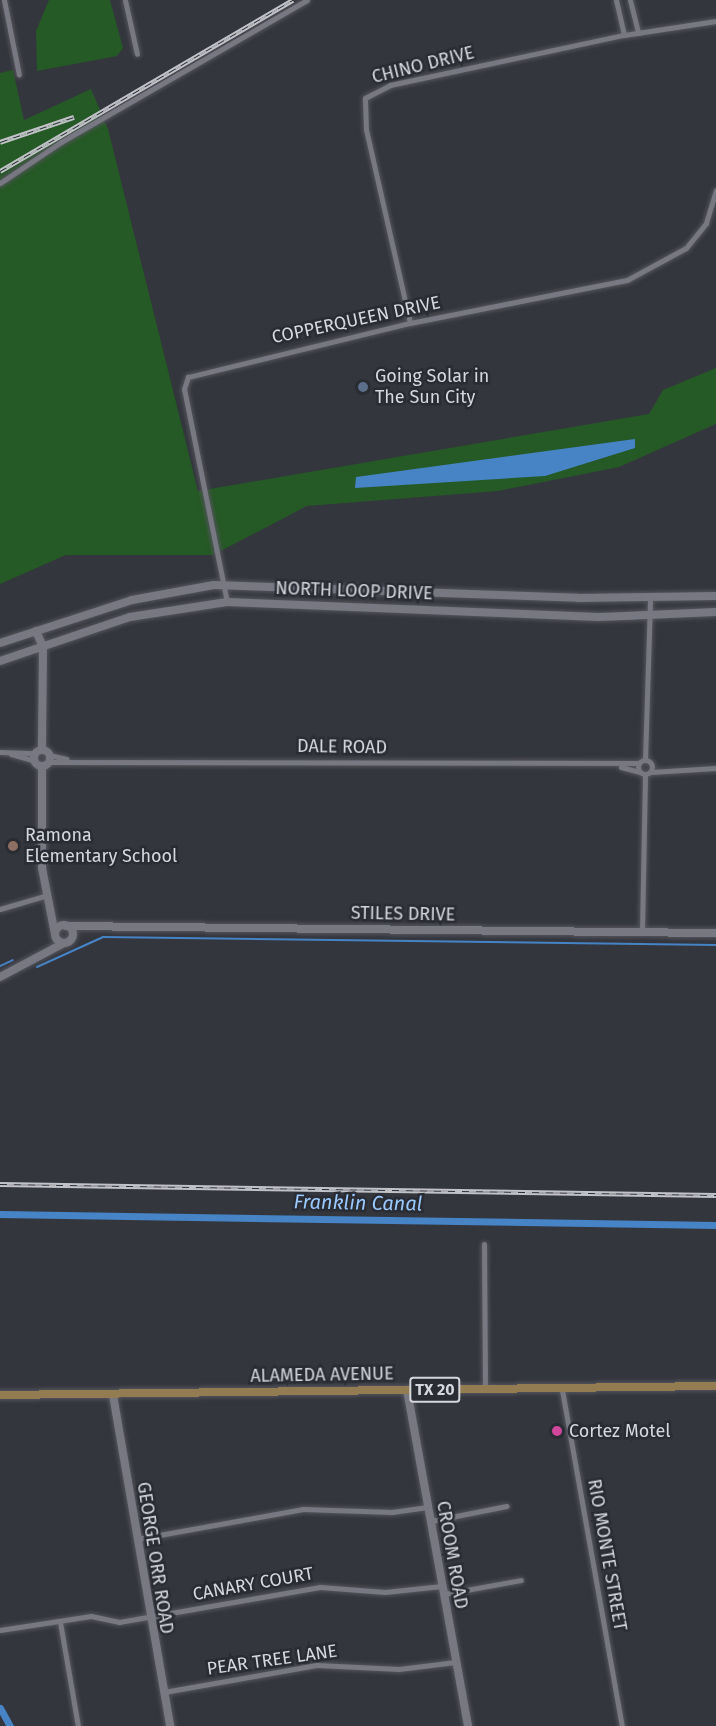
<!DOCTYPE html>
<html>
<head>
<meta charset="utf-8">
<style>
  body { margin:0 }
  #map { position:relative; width:716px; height:1726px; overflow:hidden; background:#34363e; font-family:"Fira Sans",sans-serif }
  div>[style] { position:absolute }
  .green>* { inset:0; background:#255925 }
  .water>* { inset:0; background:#4684c6 }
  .stream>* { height:2px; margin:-1px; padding:0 1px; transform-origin:1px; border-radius:1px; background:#4684c6 }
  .canal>* { height:7px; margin:-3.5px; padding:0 3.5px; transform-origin:3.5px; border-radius:3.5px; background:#4684c6 }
  .roads { filter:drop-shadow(0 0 2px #54555c) drop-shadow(0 0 2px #54555c) }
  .street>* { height:5px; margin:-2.5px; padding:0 2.5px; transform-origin:2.5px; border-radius:2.5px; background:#777882 }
  .street>.ring { margin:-2.5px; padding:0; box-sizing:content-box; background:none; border:5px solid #777882; border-radius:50% }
  .secondary>* { height:8px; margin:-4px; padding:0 4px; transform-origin:4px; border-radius:4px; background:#777882 }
  .secondary>.ring { margin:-4px; padding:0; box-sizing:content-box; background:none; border:8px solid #777882; border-radius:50% }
  .primary>* { height:8px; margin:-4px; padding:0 4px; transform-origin:4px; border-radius:4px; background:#937c51 }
  .rail>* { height:4.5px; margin-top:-2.25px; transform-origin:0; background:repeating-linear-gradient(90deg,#2a2c34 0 7px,#c2c3c8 0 14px); box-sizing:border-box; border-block:2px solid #c2c3c8 }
  .dots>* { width:16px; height:16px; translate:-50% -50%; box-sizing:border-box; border:3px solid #2a2c34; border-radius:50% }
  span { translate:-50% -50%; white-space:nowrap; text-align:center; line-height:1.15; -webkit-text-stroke:5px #2a2c34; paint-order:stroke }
  .shield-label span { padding:2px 4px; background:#2a2c34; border:2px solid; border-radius:4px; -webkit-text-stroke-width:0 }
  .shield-label { font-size:16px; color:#d6d7dc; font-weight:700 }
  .street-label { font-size:18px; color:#d6d7dc }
  .poi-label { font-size:18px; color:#d6d7dc }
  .left { translate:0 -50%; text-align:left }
  .water-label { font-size:20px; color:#9ac9fe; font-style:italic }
</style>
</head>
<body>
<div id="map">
  <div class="green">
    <i style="clip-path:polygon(49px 0,110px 0,123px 48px,117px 56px,37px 71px,36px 31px)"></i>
    <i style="clip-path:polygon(13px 70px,24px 120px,91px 89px,108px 129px,198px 491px,649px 414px,663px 390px,716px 368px,716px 424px,619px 467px,498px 491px,307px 506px,213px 555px,66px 555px,0 584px,0 73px)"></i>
  </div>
  <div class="water">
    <i style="clip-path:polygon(635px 439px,635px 448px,545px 476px,355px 488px,356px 477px)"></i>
  </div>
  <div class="stream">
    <i style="left:0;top:966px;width:14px;rotate:-25deg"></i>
    <i style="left:37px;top:967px;width:72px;rotate:-24.4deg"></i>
    <i style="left:103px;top:937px;width:613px;rotate:0.75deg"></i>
  </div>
  <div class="canal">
    <i style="left:0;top:1214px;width:716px;rotate:0.88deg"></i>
    <i style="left:0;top:1708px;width:21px;rotate:61deg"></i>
  </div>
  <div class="roads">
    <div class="street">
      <i style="left:4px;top:0;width:76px;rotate:78.7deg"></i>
      <i style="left:125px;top:0;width:55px;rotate:77.5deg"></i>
      <i style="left:616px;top:0;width:36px;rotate:77deg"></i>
      <i style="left:630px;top:0;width:34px;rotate:76deg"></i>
      <i style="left:0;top:183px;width:73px;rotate:-33.9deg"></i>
      <i style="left:61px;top:142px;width:284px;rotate:-30deg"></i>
      <i style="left:410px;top:323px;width:199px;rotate:-102.8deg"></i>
      <i style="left:366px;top:129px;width:31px;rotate:-92deg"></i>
      <i style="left:365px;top:98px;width:28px;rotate:-27deg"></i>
      <i style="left:390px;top:85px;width:239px;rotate:-12.1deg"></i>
      <i style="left:624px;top:35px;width:93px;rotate:-8.7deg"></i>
      <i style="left:227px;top:602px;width:217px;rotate:-101.4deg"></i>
      <i style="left:184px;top:389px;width:13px;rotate:-72deg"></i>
      <i style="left:188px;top:377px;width:228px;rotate:-13.7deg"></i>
      <i style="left:410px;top:323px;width:221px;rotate:-11.2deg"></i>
      <i style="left:627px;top:280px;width:67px;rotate:-28.5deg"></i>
      <i style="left:686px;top:248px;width:32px;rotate:-51deg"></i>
      <i style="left:706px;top:223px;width:34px;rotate:-73deg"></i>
      <i style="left:0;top:752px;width:36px;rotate:2deg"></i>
      <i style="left:11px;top:754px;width:25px;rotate:16deg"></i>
      <i style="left:49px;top:755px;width:18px;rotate:13deg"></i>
      <i style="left:645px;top:760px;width:161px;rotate:-88.2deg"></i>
      <i class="ring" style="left:638px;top:760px;width:9px;height:9px"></i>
      <i style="left:48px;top:762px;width:591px;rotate:0.1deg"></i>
      <i style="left:621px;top:767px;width:20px;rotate:15deg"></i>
      <i style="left:651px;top:772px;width:65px;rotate:-3.5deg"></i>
      <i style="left:0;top:909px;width:50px;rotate:-16.3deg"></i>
      <i style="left:642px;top:932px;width:158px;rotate:-88.9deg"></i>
      <i style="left:484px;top:1244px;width:145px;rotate:89.6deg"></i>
      <i style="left:562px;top:1390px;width:341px;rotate:79.9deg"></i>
      <i style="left:431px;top:1521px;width:77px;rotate:-11.2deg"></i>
      <i style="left:137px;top:1539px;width:169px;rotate:-10.2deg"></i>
      <i style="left:303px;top:1509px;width:89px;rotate:1.9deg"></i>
      <i style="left:392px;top:1512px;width:36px;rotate:-8deg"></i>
      <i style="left:444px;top:1594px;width:78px;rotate:-10.3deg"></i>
      <i style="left:60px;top:1622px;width:106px;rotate:80.2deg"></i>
      <i style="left:0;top:1630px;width:92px;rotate:-8.7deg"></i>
      <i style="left:91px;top:1616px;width:29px;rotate:12deg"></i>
      <i style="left:119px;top:1622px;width:204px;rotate:-9.9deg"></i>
      <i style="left:320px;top:1587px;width:65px;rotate:4.4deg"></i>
      <i style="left:385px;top:1592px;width:57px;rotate:-6deg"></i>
      <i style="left:164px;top:1692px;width:155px;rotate:-10deg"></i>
      <i style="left:317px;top:1665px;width:82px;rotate:2.8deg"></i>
      <i style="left:399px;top:1669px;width:57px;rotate:-7deg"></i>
    </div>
    <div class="secondary">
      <i style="left:36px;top:631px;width:17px;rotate:66deg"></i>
      <i style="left:43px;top:647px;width:103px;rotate:90.6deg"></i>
      <i style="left:0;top:643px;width:139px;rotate:-18deg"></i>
      <i style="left:132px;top:600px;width:83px;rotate:-10.4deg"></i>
      <i style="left:214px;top:585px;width:364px;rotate:2deg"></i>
      <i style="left:578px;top:598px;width:138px;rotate:-0.8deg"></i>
      <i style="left:0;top:661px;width:137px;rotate:-18.7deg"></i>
      <i style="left:130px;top:617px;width:98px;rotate:-8.8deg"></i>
      <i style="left:227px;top:602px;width:372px;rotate:2.3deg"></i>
      <i style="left:599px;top:617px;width:117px;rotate:-2.4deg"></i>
      <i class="ring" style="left:34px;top:750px;width:8px;height:8px"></i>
      <i style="left:42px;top:766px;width:102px;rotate:90deg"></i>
      <i style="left:42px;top:868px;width:67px;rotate:78.9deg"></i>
      <i class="ring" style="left:55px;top:925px;width:10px;height:10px"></i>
      <i style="left:66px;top:926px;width:650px;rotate:0.62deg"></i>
      <i style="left:0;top:977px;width:72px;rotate:-28deg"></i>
      <i style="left:407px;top:1390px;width:341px;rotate:79.7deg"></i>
      <i style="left:113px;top:1395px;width:336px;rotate:80.2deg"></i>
    </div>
    <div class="primary">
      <i style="left:0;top:1395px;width:716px;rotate:-0.72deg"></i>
    </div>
  </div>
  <div class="rail">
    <i style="left:0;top:142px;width:78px;rotate:-18.7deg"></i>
    <i style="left:0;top:171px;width:339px;rotate:-30.3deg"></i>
    <i style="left:0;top:1184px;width:716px;rotate:0.88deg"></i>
  </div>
  <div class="dots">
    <i style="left:363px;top:387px;background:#5c6f8a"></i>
    <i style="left:13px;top:846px;background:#8d6e63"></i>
    <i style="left:557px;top:1431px;background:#d1479c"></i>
  </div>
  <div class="shield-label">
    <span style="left:435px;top:1390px">TX 20</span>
  </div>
  <div class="street-label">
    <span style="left:423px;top:65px;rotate:-14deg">CHINO DRIVE</span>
    <span style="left:356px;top:320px;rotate:-12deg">COPPERQUEEN DRIVE</span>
    <span style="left:354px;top:591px;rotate:2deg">NORTH LOOP DRIVE</span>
    <span style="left:342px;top:747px;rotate:1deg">DALE ROAD</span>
    <span style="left:403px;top:914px;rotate:1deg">STILES DRIVE</span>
    <span style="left:322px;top:1375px;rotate:-1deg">ALAMEDA AVENUE</span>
    <span style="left:452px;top:1555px;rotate:80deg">CROOM ROAD</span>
    <span style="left:607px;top:1555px;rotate:80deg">RIO MONTE STREET</span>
    <span style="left:155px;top:1558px;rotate:81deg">GEORGE ORR ROAD</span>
    <span style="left:253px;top:1584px;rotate:-10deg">CANARY COURT</span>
    <span style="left:272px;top:1660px;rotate:-8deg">PEAR TREE LANE</span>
  </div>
  <div class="poi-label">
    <span class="left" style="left:375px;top:387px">Going Solar in<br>The Sun City</span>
    <span class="left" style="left:25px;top:846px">Ramona<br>Elementary School</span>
    <span class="left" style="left:569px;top:1431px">Cortez Motel</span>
  </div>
  <div class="water-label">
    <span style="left:358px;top:1203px;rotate:1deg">Franklin Canal</span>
  </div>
</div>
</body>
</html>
